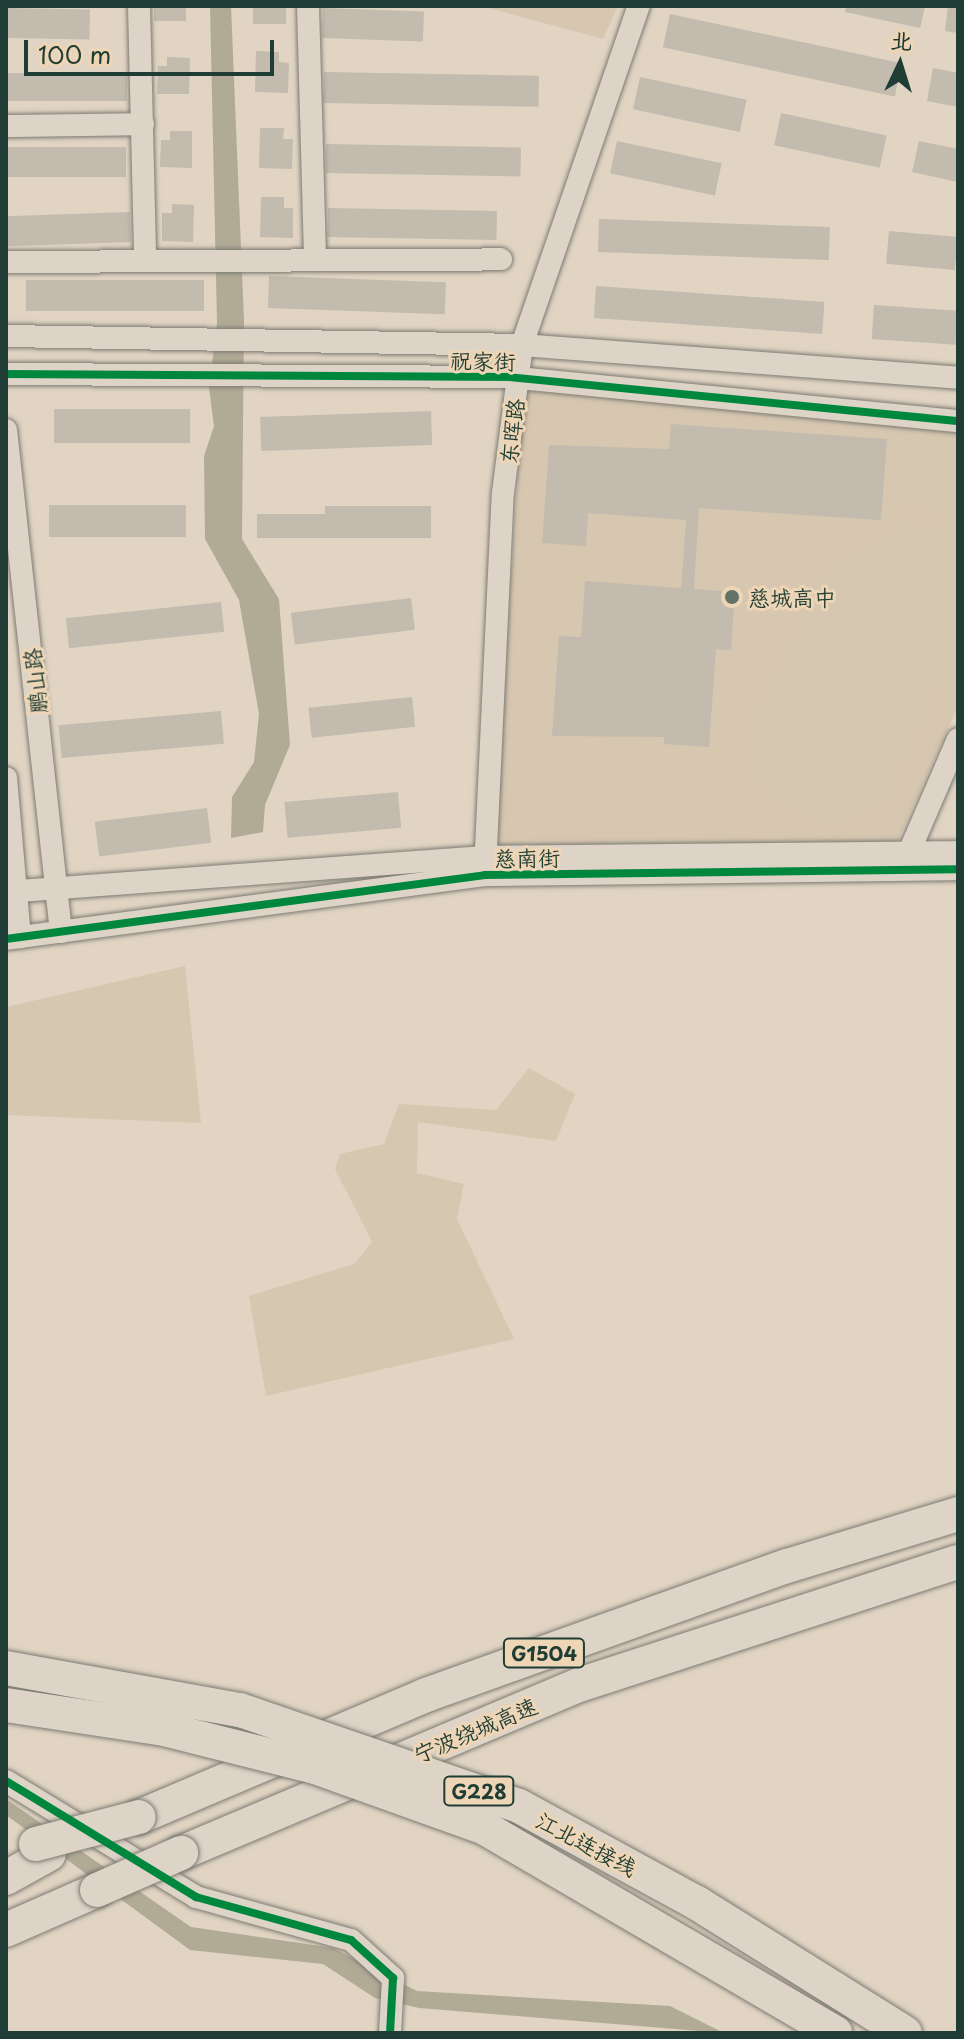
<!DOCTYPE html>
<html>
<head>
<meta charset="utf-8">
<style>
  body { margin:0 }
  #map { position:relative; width:964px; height:2039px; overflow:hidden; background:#e1d4c3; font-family:"Playpen Sans","LXGW WenKai TC",sans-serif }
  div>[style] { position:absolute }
  .built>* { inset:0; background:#d7c7b1 }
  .green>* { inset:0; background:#d5c7b0; transform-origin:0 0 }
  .water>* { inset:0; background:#b1ab96 }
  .building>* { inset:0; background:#c2bbae; transform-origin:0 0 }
  .roads { filter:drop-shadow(0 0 2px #7c7b72) drop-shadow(0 0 2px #7c7b72) }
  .minor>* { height:22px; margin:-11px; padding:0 11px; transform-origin:11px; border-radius:11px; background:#ddd3c7 }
  .highway>* { height:34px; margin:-17px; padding:0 17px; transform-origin:17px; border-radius:17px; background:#ddd3c7 }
  .bridges { filter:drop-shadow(0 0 2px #7c7b72) drop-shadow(0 0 2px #7c7b72) }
  .highway-bridge>* { height:34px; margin:-17px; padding:0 17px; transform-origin:17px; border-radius:17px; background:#ddd3c7 }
  .cycleway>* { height:8px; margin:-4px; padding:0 4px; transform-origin:4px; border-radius:4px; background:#00873e }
  .dots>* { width:22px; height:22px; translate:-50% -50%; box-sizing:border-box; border:4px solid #eed5b6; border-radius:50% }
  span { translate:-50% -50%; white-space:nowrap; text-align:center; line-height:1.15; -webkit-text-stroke:6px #eed5b6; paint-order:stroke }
  .shield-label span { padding:2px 6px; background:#eed5b6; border:2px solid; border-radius:6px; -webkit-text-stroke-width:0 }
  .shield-label { font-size:20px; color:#1f3d34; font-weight:700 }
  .street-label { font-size:22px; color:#1f3d34 }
  .poi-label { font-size:22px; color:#1f3d34 }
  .left { translate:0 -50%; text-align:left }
  .frame { position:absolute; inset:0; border:8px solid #1f3d34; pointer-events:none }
  .north { position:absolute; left:860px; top:24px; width:80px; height:80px; -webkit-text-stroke:6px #eed5b6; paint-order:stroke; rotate:4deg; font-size:22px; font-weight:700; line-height:32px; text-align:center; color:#1f3d34 }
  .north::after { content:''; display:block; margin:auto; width:28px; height:36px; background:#1f3d34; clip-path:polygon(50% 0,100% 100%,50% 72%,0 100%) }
  .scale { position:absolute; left:24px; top:40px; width:250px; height:36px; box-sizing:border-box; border:4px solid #1f3d34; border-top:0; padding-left:10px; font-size:24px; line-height:28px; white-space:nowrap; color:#1f3d34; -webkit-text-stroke:6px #eed5b6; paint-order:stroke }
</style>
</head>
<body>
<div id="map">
  <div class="built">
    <i style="clip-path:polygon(481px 6px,618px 6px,603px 39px)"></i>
    <i style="clip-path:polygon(524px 388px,958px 426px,958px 706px,897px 842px,493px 845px)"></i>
  </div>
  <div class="green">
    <i style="left:898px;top:430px;width:60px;height:75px;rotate:4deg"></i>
    <i style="clip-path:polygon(896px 524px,958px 530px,958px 637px,881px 806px,845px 821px,805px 819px,759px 785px,750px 745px,753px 719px,829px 569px,876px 548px,877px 535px,895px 536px)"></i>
    <i style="clip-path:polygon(185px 966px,201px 1123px,6px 1115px,6px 1007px)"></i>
    <i style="clip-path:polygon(529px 1068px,575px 1094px,556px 1141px,418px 1122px,417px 1173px,464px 1184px,457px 1219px,514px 1339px,266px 1396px,249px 1296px,354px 1264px,372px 1242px,335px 1169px,340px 1154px,384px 1144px,399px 1104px,496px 1110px)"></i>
  </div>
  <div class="water">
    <i style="clip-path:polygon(210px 6px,231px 6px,244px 320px,242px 539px,279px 599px,290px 745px,265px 805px,263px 832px,231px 838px,232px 797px,254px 762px,259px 714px,239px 600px,205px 539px,204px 456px,214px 426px,209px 388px,217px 323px)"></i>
    <i style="clip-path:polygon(6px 1799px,191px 1927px,333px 1948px,417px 1991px,670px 2006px,724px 2033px,419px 2008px,375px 1998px,323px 1964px,190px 1950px,6px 1815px)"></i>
  </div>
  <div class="building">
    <i style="left:154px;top:6px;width:32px;height:15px"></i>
    <i style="left:253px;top:6px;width:33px;height:18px"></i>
    <i style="clip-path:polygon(846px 6px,925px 6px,920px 28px,845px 12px)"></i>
    <i style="clip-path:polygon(948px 6px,958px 6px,958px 33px,945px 31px)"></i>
    <i style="left:8px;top:8px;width:82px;height:30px;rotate:1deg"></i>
    <i style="left:323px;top:8px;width:101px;height:30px;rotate:2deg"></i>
    <i style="left:670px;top:14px;width:237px;height:34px;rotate:12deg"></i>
    <i style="clip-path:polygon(256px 51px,279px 52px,279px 62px,289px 63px,288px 93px,255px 92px)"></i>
    <i style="clip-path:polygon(167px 57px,190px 58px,189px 94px,157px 94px,158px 66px,167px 66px)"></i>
    <i style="clip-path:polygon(933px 68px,958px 73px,958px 107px,927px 101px)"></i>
    <i style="left:324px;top:72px;width:215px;height:31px;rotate:1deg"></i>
    <i style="left:127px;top:73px;width:28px;height:121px;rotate:90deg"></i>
    <i style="left:640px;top:77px;width:109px;height:33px;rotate:12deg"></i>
    <i style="left:781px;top:113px;width:108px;height:33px;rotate:12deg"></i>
    <i style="clip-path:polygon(260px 128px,284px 128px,283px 139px,293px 139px,292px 169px,259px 168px)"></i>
    <i style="clip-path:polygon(170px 131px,192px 131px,192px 168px,160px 167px,161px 140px,170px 140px)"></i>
    <i style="left:617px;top:141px;width:107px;height:33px;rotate:12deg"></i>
    <i style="clip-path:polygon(919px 141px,958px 149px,958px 182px,912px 172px)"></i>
    <i style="left:326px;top:144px;width:195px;height:29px;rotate:1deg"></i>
    <i style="left:6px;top:147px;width:120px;height:30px"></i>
    <i style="clip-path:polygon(261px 197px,284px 197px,284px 208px,293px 208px,293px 238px,260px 237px)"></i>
    <i style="clip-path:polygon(172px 204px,194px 205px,193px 242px,162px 241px,162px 213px,172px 213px)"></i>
    <i style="left:328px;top:208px;width:169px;height:29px;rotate:1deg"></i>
    <i style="left:130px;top:212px;width:30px;height:124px;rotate:88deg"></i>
    <i style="left:599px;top:219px;width:231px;height:33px;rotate:2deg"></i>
    <i style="left:889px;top:231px;width:69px;height:33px;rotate:5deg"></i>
    <i style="left:269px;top:276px;width:177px;height:32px;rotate:2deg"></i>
    <i style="left:204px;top:280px;width:31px;height:178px;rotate:90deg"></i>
    <i style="left:596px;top:286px;width:229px;height:32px;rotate:4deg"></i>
    <i style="left:874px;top:305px;width:84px;height:34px;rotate:4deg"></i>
    <i style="left:54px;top:409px;width:136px;height:34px"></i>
    <i style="left:431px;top:411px;width:34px;height:171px;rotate:88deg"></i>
    <i style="clip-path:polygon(671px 424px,887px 439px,881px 520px,699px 508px,694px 589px,735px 592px,731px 650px,716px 649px,709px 747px,664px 744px,664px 737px,552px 736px,559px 636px,581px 637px,585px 581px,681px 588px,686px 520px,588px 513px,586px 546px,542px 543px,549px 445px,669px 449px)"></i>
    <i style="left:49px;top:505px;width:137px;height:32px"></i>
    <i style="clip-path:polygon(325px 506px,431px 506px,431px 538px,257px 538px,257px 514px,325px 514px)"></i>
    <i style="left:411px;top:598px;width:32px;height:121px;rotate:83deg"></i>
    <i style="left:221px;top:602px;width:30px;height:156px;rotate:84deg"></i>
    <i style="left:412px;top:697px;width:30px;height:104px;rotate:84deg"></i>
    <i style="left:221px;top:711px;width:33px;height:163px;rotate:85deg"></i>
    <i style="left:398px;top:792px;width:36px;height:114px;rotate:85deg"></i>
    <i style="left:207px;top:808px;width:35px;height:113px;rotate:83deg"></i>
  </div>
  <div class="roads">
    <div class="minor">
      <i style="left:139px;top:6px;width:254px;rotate:88.6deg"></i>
      <i style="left:308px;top:6px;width:248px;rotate:88.4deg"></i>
      <i style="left:6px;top:126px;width:137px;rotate:-0.8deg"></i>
      <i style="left:6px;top:262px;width:495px;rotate:-0.3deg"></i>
      <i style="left:6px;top:336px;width:516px;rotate:1deg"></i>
      <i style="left:522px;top:345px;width:437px;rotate:4.3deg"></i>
      <i style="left:6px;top:374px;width:502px;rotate:0.34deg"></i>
      <i style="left:508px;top:377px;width:452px;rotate:5.6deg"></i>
      <i style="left:6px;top:430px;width:505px;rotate:83.75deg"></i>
      <i style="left:6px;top:778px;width:160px;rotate:85deg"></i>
      <i style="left:903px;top:866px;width:138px;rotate:-66.6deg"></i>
      <i style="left:485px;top:870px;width:377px;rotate:-87.3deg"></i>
      <i style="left:503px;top:493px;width:149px;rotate:-82.7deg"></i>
      <i style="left:522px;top:345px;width:359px;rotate:-71deg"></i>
      <i style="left:6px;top:892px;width:479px;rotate:-4.2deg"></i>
      <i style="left:484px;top:857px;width:474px;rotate:-0.6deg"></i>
      <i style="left:6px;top:939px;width:483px;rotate:-7.6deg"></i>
      <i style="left:485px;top:875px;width:473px;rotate:-0.7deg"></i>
      <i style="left:6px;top:1781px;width:223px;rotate:31.4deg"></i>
      <i style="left:196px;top:1897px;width:161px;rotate:15.5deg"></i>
      <i style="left:351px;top:1940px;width:57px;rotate:42.1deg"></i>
      <i style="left:393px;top:1978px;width:55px;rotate:93.1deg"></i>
    </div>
    <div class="highway">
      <i style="left:139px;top:1817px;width:312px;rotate:-23deg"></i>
      <i style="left:426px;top:1695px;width:383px;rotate:-19.7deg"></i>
      <i style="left:787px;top:1566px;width:179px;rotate:-16.9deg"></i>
      <i style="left:181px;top:1853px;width:435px;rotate:-22.9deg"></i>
      <i style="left:582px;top:1684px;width:395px;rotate:-18deg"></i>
      <i style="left:6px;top:1878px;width:49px;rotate:-29.2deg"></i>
      <i style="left:6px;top:1930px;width:99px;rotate:-23.7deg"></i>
    </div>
  </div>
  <div class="bridges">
    <div class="highway-bridge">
      <i style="left:6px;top:1668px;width:238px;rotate:10.2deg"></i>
      <i style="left:240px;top:1710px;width:295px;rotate:19deg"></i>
      <i style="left:519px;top:1806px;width:203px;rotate:28.6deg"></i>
      <i style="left:697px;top:1903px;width:245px;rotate:32deg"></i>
      <i style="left:6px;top:1705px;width:160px;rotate:8.6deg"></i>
      <i style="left:164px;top:1729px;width:156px;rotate:14.1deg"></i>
      <i style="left:315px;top:1767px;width:178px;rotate:19.7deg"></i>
      <i style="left:483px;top:1827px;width:408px;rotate:30.3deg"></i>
      <i style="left:36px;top:1844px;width:106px;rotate:-14.7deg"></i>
      <i style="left:97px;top:1890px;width:92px;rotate:-23.8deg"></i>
    </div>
  </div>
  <div class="cycleway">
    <i style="left:6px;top:374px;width:502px;rotate:0.34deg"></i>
    <i style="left:508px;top:377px;width:452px;rotate:5.6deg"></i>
    <i style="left:6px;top:939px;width:483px;rotate:-7.6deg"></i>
    <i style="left:485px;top:875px;width:473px;rotate:-0.7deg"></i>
    <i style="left:6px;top:1781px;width:223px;rotate:31.4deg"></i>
    <i style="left:196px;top:1897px;width:161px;rotate:15.5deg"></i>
    <i style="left:351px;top:1940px;width:57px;rotate:42.1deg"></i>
    <i style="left:393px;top:1978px;width:55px;rotate:93.1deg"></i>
  </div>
  <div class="dots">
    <i style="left:732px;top:597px;background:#637266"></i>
  </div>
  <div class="shield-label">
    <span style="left:544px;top:1653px">G1504</span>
    <span style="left:479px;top:1791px">G228</span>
  </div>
  <div class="street-label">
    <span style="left:483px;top:360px;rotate:1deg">祝家街</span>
    <span style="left:511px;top:431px;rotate:-83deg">东晖路</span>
    <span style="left:34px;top:681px;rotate:-96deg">鹏山路</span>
    <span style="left:527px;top:857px;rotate:-1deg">慈南街</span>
    <span style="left:475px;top:1729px;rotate:-23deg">宁波绕城高速</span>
    <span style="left:587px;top:1843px;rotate:28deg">江北连接线</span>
  </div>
  <div class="poi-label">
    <span class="left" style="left:748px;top:597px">慈城高中</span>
  </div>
  <div class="frame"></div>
  <div class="north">北</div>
  <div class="scale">100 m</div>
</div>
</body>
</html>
